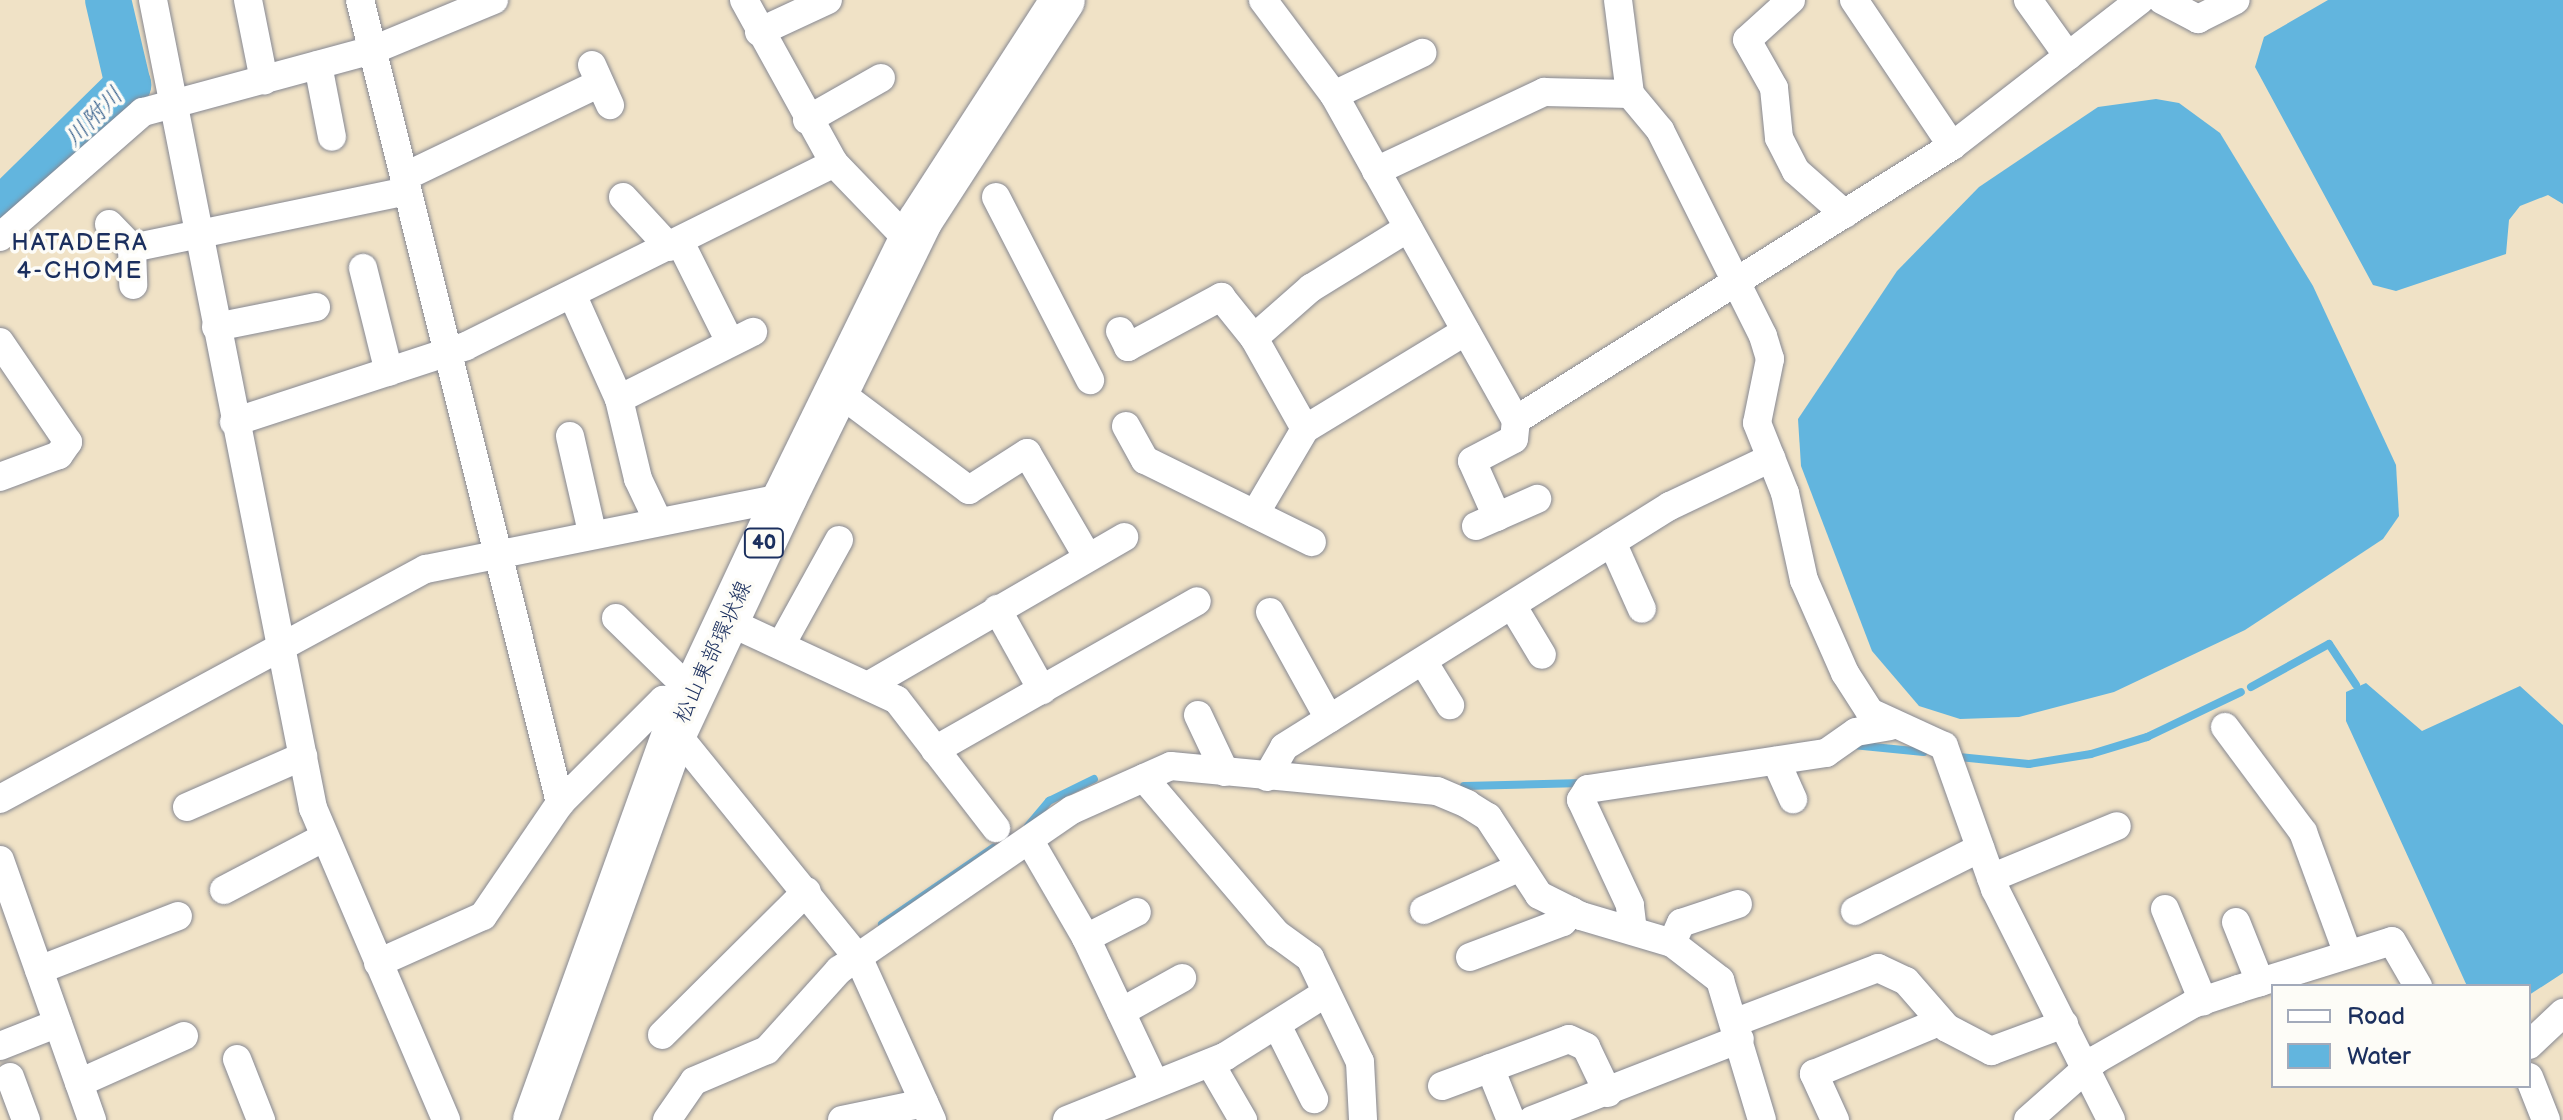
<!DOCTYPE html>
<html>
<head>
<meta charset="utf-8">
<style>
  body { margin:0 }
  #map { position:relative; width:2563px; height:1120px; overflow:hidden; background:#f0e2c6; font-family:"Balsamiq Sans","Klee One",sans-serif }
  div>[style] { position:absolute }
  .water>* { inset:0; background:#62b5de }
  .stream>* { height:8px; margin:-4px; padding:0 4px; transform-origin:4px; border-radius:4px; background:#62b5de }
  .river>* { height:46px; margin:-23px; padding:0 23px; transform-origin:23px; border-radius:23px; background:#62b5de }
  .roads { filter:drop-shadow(0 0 2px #868892) drop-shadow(0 0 2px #868892) }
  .minor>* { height:28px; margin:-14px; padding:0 14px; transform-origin:14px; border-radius:14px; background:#fff }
  .primary>* { height:44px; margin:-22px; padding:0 22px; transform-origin:22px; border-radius:22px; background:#fff }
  span { translate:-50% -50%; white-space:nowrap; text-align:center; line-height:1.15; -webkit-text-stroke:7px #fdfcf7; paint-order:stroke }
  .shield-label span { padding:2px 6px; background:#fdfcf7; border:2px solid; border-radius:6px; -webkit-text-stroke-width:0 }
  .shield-label { font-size:20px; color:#1b2f5e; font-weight:700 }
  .street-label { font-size:22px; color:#1b2f5e }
  .water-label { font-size:24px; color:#345e8b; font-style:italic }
  .neighbourhood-label { font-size:24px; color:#1b2f5e; letter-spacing:2px }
  .legend { position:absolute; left:2271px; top:984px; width:260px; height:104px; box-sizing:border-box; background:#fdfcf7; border:2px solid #a3aaba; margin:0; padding:10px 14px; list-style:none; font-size:24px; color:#1b2f5e }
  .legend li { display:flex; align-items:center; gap:16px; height:40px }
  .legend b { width:40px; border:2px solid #a3aaba }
</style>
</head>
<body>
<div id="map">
  <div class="water">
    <i style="clip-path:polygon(2328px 0,2563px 0,2563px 204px,2548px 195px,2520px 206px,2509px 220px,2506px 254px,2396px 291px,2373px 285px,2255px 67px,2264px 37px)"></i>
    <i style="clip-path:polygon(2156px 99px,2179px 103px,2220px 133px,2313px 286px,2396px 465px,2399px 516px,2383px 539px,2245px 630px,2114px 692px,2019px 717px,1960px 719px,1919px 706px,1872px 651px,1801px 466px,1798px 419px,1897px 271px,1979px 187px,2098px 107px)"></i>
    <i style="clip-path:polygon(2366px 683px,2422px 731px,2520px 686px,2563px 725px,2563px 973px,2529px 995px,2529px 986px,2467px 986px,2346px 721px,2346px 692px)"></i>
  </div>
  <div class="stream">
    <i style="left:2251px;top:687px;width:89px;rotate:-28.9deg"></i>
    <i style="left:2329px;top:644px;width:49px;rotate:56.6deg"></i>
    <i style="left:1853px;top:745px;width:71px;rotate:5.6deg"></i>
    <i style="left:1959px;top:757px;width:70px;rotate:5.7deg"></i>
    <i style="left:2029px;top:764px;width:63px;rotate:-9.2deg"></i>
    <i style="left:2091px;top:754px;width:59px;rotate:-16.9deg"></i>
    <i style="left:2147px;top:737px;width:104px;rotate:-25.6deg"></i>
    <i style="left:1464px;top:786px;width:119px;rotate:-1.4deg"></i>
    <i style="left:1028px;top:826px;width:33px;rotate:-50deg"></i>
    <i style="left:1049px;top:801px;width:50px;rotate:-26.1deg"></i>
    <i style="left:882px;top:924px;width:135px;rotate:-34.4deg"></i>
  </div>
  <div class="river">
    <i style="left:0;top:211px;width:180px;rotate:-44.5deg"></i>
    <i style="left:128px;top:85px;width:87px;rotate:-103.2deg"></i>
  </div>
  <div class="roads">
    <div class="minor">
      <i style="left:153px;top:0;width:824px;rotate:78.8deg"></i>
      <i style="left:313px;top:808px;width:339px;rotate:66.9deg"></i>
      <i style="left:248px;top:0;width:82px;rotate:78.7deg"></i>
      <i style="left:360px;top:0;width:828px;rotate:76.01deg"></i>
      <i style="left:744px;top:0;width:186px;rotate:61.1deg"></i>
      <i style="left:834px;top:163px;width:110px;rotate:46.1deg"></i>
      <i style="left:1263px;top:0;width:119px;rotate:53.2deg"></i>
      <i style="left:1334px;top:95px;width:372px;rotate:60.8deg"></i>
      <i style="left:1516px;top:420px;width:515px;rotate:-32.15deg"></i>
      <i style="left:1952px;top:146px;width:238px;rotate:-37.8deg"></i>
      <i style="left:1618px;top:0;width:95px;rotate:82.7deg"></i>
      <i style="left:1791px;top:0;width:59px;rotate:137.7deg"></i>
      <i style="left:1747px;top:40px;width:55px;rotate:60.6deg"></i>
      <i style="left:1774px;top:88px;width:50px;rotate:84.3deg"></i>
      <i style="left:1779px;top:138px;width:37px;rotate:63deg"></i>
      <i style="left:1796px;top:171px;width:65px;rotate:41.3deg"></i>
      <i style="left:1854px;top:0;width:176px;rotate:56.1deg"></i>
      <i style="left:2028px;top:0;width:69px;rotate:54.5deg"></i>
      <i style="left:2162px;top:0;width:41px;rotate:27.8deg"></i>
      <i style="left:2198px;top:19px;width:42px;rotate:-26.6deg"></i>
      <i style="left:759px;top:32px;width:76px;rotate:-24.9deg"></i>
      <i style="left:318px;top:65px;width:73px;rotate:79deg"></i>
      <i style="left:592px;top:65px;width:44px;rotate:65.8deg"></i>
      <i style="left:1334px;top:95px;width:98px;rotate:-25.5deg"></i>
      <i style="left:807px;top:120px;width:85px;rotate:-29.6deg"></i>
      <i style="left:1376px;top:171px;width:186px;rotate:-25.2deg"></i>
      <i style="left:1544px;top:92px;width:86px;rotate:1.3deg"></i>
      <i style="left:1630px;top:94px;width:47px;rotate:50.2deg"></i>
      <i style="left:1660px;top:130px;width:230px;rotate:63.4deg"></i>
      <i style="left:1763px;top:336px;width:24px;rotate:73deg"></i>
      <i style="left:1770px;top:359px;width:65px;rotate:101.5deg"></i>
      <i style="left:1757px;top:423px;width:75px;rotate:68.2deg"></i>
      <i style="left:1785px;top:493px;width:89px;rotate:77.7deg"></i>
      <i style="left:1804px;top:580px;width:102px;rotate:66.2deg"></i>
      <i style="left:1845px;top:673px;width:46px;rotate:57.3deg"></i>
      <i style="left:1870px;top:712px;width:81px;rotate:24.7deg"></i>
      <i style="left:1944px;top:746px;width:152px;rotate:70.4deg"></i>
      <i style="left:1995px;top:889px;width:258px;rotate:63.3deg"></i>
      <i style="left:404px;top:177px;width:217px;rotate:-25.6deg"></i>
      <i style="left:623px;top:197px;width:68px;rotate:47.4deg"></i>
      <i style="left:996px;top:197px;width:206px;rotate:62.8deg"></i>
      <i style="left:109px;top:224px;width:33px;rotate:46deg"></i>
      <i style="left:132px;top:248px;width:281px;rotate:-11.7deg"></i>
      <i style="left:0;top:237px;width:190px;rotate:-41.2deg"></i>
      <i style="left:143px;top:112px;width:238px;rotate:-15.1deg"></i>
      <i style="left:373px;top:50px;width:131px;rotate:-22.5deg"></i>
      <i style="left:680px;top:242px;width:112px;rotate:63.4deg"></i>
      <i style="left:132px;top:248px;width:37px;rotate:88deg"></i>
      <i style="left:363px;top:268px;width:107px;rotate:76deg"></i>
      <i style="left:572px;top:294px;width:115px;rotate:65.9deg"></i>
      <i style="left:619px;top:399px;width:82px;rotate:76.6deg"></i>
      <i style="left:638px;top:479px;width:47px;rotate:64.5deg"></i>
      <i style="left:216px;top:327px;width:102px;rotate:-11.3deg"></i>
      <i style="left:1120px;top:331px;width:18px;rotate:63deg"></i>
      <i style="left:1128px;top:347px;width:106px;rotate:-28.3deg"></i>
      <i style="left:1221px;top:297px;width:53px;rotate:51.2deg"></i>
      <i style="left:1254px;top:338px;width:104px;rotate:60.7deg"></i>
      <i style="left:1254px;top:338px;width:76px;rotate:-41.3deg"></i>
      <i style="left:1311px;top:288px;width:114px;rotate:-31.7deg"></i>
      <i style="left:0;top:342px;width:121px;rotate:55.8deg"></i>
      <i style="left:68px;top:442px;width:16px;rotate:125deg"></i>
      <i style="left:59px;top:455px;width:63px;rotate:159.6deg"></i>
      <i style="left:837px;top:391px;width:165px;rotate:36.9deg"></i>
      <i style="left:969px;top:490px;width:69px;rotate:-32.5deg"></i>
      <i style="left:1027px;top:453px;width:119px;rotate:59.8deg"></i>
      <i style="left:619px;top:399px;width:150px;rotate:-26.6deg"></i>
      <i style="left:234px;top:422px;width:244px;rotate:-18.1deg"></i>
      <i style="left:466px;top:346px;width:411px;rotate:-26.4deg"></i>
      <i style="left:1126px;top:426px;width:39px;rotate:61deg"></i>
      <i style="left:1145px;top:460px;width:186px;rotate:26.2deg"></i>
      <i style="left:570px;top:436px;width:98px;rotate:77.1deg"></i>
      <i style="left:1255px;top:514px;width:99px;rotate:-59.5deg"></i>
      <i style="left:1305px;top:429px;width:188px;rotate:-31.3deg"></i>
      <i style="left:1497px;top:517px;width:61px;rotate:-114.1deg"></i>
      <i style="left:1472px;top:461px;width:47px;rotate:-27.6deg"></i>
      <i style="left:1514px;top:439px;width:19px;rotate:-84deg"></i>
      <i style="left:1476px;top:526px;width:67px;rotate:-23.9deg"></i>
      <i style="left:1612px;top:542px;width:73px;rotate:65.9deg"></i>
      <i style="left:1512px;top:605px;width:58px;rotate:59deg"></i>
      <i style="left:997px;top:609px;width:93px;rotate:60.9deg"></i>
      <i style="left:1270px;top:612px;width:122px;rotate:61.1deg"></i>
      <i style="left:616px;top:618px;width:107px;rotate:44.2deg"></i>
      <i style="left:727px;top:621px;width:187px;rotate:24.9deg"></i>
      <i style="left:897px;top:700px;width:162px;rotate:52.3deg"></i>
      <i style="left:781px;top:645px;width:120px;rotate:-61.1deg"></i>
      <i style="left:1423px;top:661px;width:52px;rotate:58.5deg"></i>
      <i style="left:869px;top:685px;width:295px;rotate:-30.1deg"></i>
      <i style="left:1198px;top:715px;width:63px;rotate:64.7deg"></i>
      <i style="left:2225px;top:727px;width:131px;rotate:53.4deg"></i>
      <i style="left:2303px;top:832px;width:130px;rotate:69.8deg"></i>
      <i style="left:675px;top:732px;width:292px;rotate:51deg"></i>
      <i style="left:859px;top:959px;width:177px;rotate:65.6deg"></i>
      <i style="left:935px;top:750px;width:301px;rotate:-29.6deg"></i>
      <i style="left:1776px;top:761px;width:42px;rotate:65.9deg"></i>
      <i style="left:1267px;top:777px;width:34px;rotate:-60deg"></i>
      <i style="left:1284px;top:747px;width:455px;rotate:-32deg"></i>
      <i style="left:1670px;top:506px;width:112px;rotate:-25.4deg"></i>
      <i style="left:1144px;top:778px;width:205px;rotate:49.6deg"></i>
      <i style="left:1277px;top:934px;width:41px;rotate:36deg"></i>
      <i style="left:1310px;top:958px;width:115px;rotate:64.3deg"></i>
      <i style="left:1360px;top:1062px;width:58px;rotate:87deg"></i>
      <i style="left:0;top:799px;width:484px;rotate:-28.4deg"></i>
      <i style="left:426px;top:569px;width:366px;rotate:-11.3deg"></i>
      <i style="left:187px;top:807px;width:127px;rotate:-23.7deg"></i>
      <i style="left:1031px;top:843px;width:110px;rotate:59.9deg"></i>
      <i style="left:1086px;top:938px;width:161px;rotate:64.7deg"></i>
      <i style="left:0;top:860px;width:276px;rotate:70.5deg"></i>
      <i style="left:1991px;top:878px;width:136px;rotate:-22.4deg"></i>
      <i style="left:224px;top:890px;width:112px;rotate:-27.7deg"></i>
      <i style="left:2165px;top:909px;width:100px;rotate:67.6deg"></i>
      <i style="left:1424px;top:910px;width:105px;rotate:-24.1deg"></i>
      <i style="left:1855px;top:911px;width:140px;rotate:-26.7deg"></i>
      <i style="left:2236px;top:922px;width:65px;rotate:68.2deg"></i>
      <i style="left:1633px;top:931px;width:26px;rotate:-97deg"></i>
      <i style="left:1630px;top:905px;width:116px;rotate:-115deg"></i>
      <i style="left:1581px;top:800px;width:13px;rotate:-58deg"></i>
      <i style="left:1588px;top:789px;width:241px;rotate:-8.6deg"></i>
      <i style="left:1826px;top:753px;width:37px;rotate:-35deg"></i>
      <i style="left:1856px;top:732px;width:34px;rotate:-10deg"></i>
      <i style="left:1086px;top:938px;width:57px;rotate:-27deg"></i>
      <i style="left:1672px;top:943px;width:22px;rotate:-66deg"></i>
      <i style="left:1681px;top:923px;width:60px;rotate:-18.4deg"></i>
      <i style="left:1470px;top:957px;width:99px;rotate:-20.6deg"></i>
      <i style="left:1563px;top:922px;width:14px;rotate:-54deg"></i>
      <i style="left:378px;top:963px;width:115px;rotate:-24.1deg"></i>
      <i style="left:483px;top:916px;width:137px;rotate:-55.7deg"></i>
      <i style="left:560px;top:803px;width:146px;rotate:-45deg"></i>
      <i style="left:663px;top:700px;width:24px;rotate:19deg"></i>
      <i style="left:39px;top:970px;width:149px;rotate:-21.2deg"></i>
      <i style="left:1121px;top:1012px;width:70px;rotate:-29.1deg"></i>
      <i style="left:1736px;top:1022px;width:152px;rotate:-20.8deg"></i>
      <i style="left:1878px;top:968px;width:31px;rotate:25deg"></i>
      <i style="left:1906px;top:981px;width:62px;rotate:48.9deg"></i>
      <i style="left:1947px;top:1028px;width:50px;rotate:27.6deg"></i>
      <i style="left:1991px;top:1051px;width:78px;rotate:-20.3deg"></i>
      <i style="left:1277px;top:1025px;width:83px;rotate:63.4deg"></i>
      <i style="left:662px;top:1035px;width:204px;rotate:-44.8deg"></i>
      <i style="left:2529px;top:1045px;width:47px;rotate:-43.3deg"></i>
      <i style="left:0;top:1046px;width:62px;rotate:-21.6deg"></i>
      <i style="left:237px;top:1059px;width:66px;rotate:68.5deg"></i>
      <i style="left:1210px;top:1063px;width:66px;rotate:59.9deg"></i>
      <i style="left:1490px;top:1068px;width:56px;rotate:68deg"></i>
      <i style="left:10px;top:1077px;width:46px;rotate:69.6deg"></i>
      <i style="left:2529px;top:1077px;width:46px;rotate:68.4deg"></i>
      <i style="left:79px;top:1083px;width:115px;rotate:-24.1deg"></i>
      <i style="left:1442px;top:1086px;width:135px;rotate:-20.3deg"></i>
      <i style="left:1569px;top:1039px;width:19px;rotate:25deg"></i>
      <i style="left:1586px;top:1047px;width:51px;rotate:64.4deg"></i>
      <i style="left:667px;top:1120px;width:47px;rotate:-55.3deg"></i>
      <i style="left:694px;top:1081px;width:79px;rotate:-23deg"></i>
      <i style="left:767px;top:1050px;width:108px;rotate:-48deg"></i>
      <i style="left:839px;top:970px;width:283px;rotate:-34.5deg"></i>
      <i style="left:1072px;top:810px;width:108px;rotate:-24deg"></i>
      <i style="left:1171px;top:766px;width:267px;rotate:5.4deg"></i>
      <i style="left:1437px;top:791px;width:33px;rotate:23deg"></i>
      <i style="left:1467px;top:804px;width:25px;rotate:32deg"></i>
      <i style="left:1488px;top:817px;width:93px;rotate:56.8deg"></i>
      <i style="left:1539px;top:895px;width:47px;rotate:26.6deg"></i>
      <i style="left:1581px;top:916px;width:95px;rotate:16.5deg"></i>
      <i style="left:1672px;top:943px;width:61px;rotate:37.6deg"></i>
      <i style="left:1720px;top:980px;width:146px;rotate:73.3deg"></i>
      <i style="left:842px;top:1120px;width:84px;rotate:-11.7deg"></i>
      <i style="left:1067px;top:1120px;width:171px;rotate:-21.9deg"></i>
      <i style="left:1226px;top:1056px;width:118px;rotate:-32.2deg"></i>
      <i style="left:1532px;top:1120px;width:223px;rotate:-21.3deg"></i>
      <i style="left:1835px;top:1120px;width:51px;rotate:-114.5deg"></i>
      <i style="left:1814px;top:1074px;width:135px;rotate:-22.6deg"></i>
      <i style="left:2028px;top:1120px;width:92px;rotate:-41.5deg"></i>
      <i style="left:2097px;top:1059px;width:111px;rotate:-29.8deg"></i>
      <i style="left:2193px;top:1004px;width:47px;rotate:-18.4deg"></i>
      <i style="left:2238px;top:989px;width:161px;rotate:-17.3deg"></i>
      <i style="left:2392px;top:941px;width:52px;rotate:60deg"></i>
    </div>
    <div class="primary">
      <i style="left:535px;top:1120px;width:412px;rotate:-70.2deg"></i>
      <i style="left:675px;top:732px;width:259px;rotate:-64.9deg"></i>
      <i style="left:785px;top:497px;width:307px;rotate:-63.9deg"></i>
      <i style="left:920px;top:221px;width:263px;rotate:-57.1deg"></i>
    </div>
  </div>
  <div class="shield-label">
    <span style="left:764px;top:543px">40</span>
  </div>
  <div class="street-label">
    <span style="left:713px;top:652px;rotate:-65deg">松山東部環状線</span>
  </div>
  <div class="water-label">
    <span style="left:94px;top:117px;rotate:-46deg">川附川</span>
  </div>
  <div class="neighbourhood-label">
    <span style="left:80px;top:257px">HATADERA<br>4-CHOME</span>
  </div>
  <ul class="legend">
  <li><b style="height:10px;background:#fff"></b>Road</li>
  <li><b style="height:22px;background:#62b5de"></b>Water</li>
  </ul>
</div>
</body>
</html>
